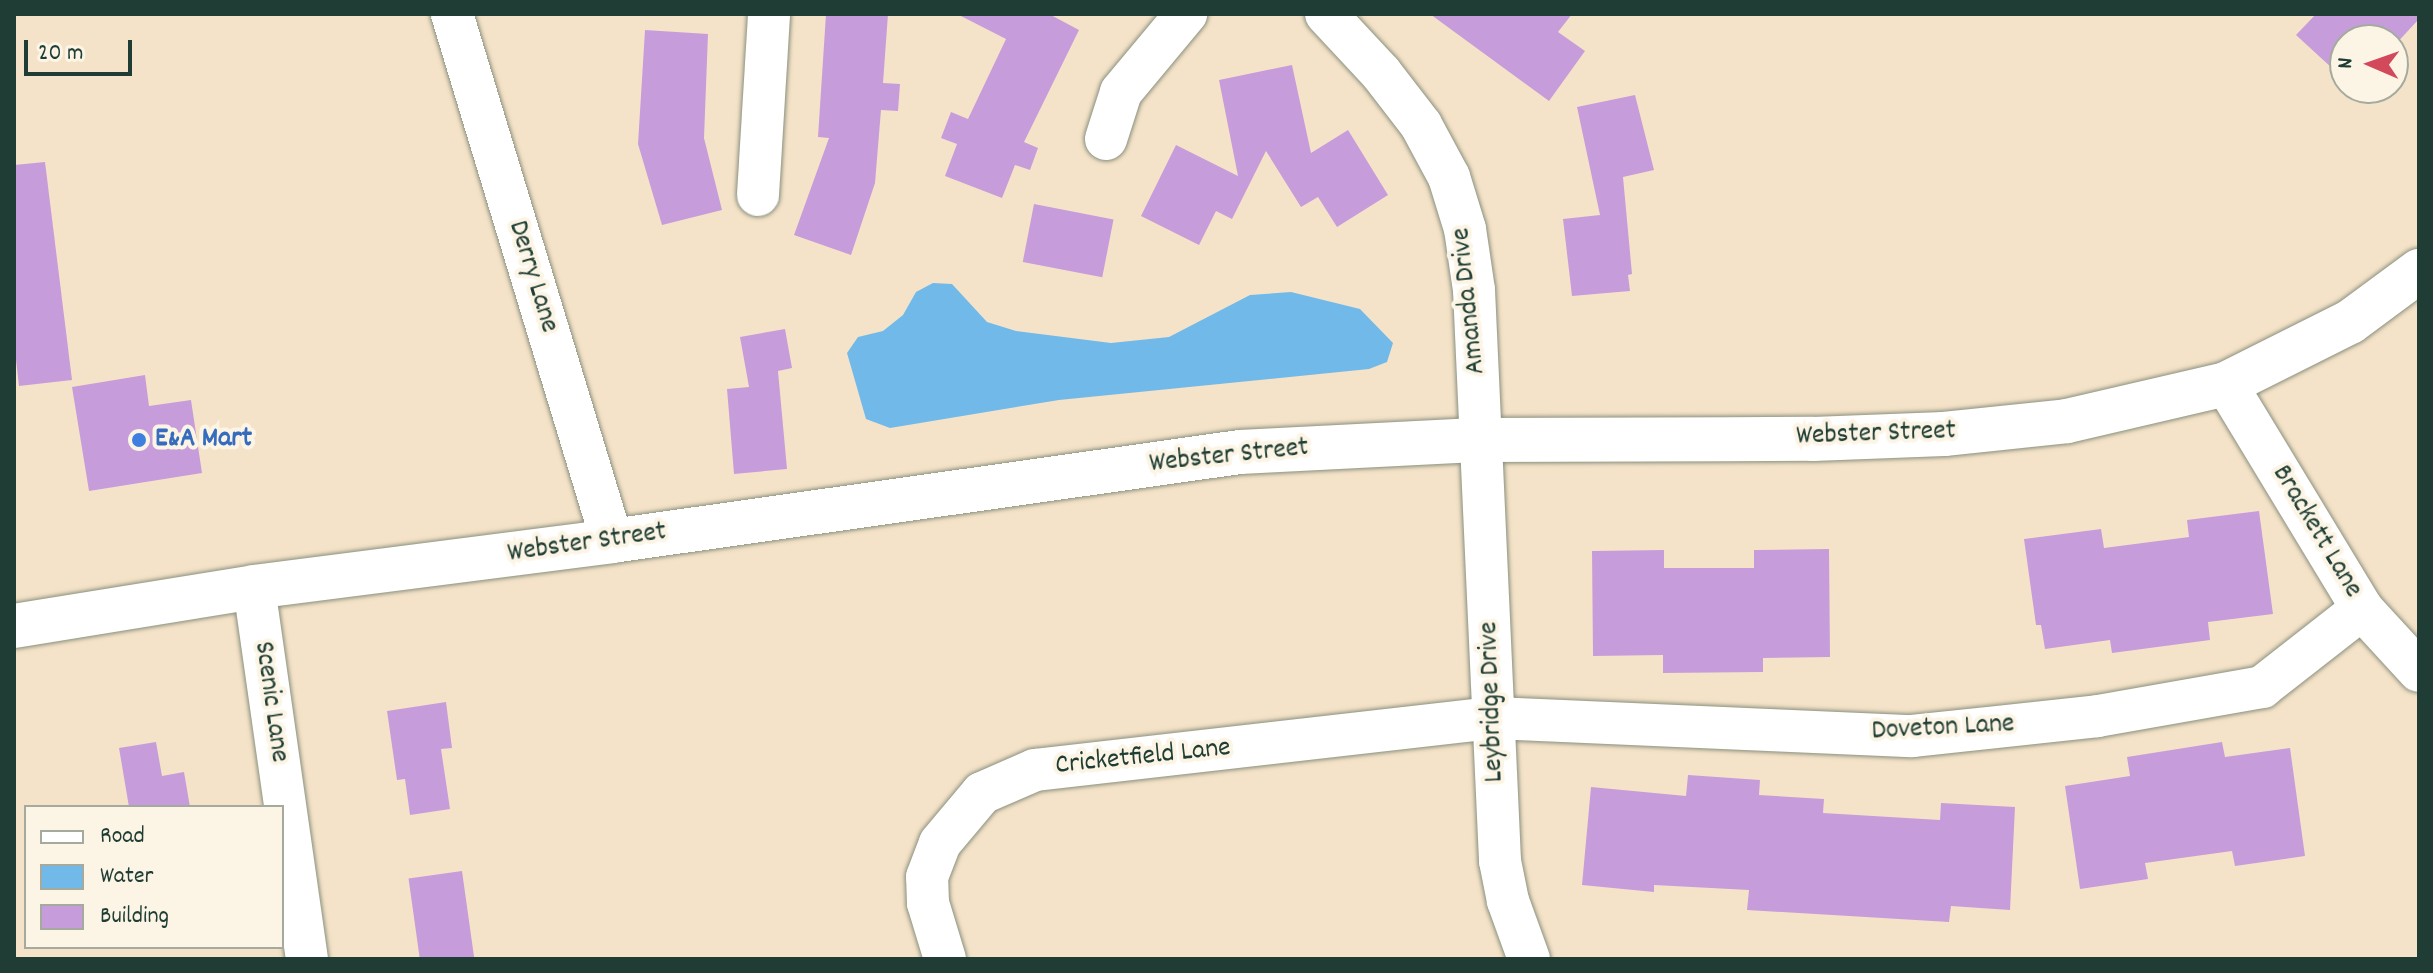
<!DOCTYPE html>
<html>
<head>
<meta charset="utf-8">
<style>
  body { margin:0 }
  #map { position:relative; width:2433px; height:973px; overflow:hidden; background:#f5e3c9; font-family:Dekko,sans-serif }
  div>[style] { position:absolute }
  .water>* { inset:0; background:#71b9e9 }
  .building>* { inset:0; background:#c69dda; transform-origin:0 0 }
  .roads { filter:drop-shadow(0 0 2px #8a907e) drop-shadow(0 0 2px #8a907e) }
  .minor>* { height:42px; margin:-21px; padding:0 21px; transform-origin:21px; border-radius:21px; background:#fff }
  .major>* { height:44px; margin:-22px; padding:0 22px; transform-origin:22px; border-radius:22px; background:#fff }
  .dots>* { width:22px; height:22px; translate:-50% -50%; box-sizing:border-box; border:4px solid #fcf5e5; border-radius:50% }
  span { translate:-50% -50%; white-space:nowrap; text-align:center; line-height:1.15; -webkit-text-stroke:8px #fcf5e5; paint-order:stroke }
  .street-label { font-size:28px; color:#1f3d34 }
  .shop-label { font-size:28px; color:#366cbe; font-weight:700 }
  .left { translate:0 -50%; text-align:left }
  .frame { position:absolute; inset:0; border:16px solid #1f3d34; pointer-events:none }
  .legend { position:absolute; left:24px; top:805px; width:260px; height:144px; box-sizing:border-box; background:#fcf5e5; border:2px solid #a4ab9e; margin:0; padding:10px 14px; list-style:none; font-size:24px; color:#1f3d34 }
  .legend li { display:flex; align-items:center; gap:16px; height:40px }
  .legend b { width:40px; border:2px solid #a4ab9e }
  .north { position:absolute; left:2329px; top:24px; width:80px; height:80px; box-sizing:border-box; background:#fcf5e5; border:2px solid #a4ab9e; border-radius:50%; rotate:272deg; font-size:22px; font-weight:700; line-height:32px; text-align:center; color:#1f3d34 }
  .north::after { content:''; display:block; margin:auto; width:28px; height:36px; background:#d1495b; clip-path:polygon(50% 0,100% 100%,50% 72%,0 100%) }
  .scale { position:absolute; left:24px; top:40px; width:108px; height:36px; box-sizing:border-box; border:4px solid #1f3d34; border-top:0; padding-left:10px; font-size:24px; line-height:28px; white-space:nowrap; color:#1f3d34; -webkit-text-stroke:6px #fcf5e5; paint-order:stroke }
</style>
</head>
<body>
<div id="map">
  <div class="water">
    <i style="clip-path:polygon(933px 283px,952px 284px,987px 322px,1016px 331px,1111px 343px,1169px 337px,1250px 295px,1291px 292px,1360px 309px,1393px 343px,1387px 362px,1369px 369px,1059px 400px,890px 428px,866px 419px,847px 353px,858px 337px,883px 331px,903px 315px,916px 292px)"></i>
  </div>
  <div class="building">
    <i style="clip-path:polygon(826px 14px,888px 14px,883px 83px,900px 84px,898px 111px,881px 110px,875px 183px,851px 255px,794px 235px,829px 138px,818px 137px)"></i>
    <i style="clip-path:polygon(957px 14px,1049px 14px,1079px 30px,1024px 142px,1038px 148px,1030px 170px,1015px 165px,1002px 198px,945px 176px,957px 144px,941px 138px,951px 112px,968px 119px,1006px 39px)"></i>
    <i style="clip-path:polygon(1430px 14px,1572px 14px,1558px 32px,1585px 51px,1549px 101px)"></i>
    <i style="clip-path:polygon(2316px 14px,2419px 14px,2419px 19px,2393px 47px,2393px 40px,2345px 40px,2345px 80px,2296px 35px)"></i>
    <i style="clip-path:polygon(645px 30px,708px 34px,704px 138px,722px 210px,662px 225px,638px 144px)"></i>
    <i style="clip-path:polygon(1292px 65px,1311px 153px,1348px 130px,1388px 195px,1337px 227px,1318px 197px,1301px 207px,1266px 151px,1232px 219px,1216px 211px,1199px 245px,1141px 216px,1176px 145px,1238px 176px,1219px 80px)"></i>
    <i style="clip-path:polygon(1635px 95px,1654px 170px,1623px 177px,1632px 274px,1628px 275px,1630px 291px,1572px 296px,1563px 219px,1600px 215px,1577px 107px)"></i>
    <i style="clip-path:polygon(45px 162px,72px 380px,19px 386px,14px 342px,14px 165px)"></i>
    <i style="left:1034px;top:204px;width:81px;height:59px;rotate:11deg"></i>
    <i style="clip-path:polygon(785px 329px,792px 368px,778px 371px,787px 469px,734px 474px,727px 389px,749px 387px,740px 337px)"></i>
    <i style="clip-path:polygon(145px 375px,149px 406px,191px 400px,202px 473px,89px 491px,72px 387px)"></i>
    <i style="clip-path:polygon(2259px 511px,2273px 614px,2208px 622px,2210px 640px,2112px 653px,2110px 640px,2045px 649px,2041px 625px,2036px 625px,2024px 539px,2101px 529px,2104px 548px,2189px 537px,2187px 520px)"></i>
    <i style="clip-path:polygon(1829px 549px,1830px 657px,1763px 658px,1763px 672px,1663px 673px,1663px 655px,1593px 656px,1592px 551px,1664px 550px,1664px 568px,1754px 568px,1754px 550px)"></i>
    <i style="clip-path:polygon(446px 702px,452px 748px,441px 749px,450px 809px,410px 815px,405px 779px,397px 780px,387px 711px)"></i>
    <i style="clip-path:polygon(156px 742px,162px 776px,184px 772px,190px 807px,129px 807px,119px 748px)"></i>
    <i style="clip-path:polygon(2222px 742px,2225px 757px,2290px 748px,2305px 856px,2235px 866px,2232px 851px,2145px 863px,2148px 879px,2080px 889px,2065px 786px,2130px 776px,2127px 757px)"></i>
    <i style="clip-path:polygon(1688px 775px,1760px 780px,1759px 795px,1824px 799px,1823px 813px,1940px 820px,1941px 803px,2015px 807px,2010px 910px,1951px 906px,1949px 922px,1747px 910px,1749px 890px,1654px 885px,1654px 892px,1582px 885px,1591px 787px,1686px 796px)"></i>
    <i style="left:462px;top:871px;width:89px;height:54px;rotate:82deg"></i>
  </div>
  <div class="roads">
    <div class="minor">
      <i style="left:452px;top:14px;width:551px;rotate:73.11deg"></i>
      <i style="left:1326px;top:14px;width:81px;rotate:47deg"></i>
      <i style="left:1381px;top:73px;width:66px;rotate:52.4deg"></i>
      <i style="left:1421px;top:125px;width:59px;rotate:61.7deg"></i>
      <i style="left:1449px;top:177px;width:54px;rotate:72.9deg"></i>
      <i style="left:1465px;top:229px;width:62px;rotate:81.6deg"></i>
      <i style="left:1474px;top:290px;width:572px;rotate:87.39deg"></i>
      <i style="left:1500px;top:861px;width:41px;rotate:78.7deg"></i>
      <i style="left:1508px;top:901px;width:62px;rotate:70.1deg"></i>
      <i style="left:1106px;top:139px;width:49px;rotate:-72.3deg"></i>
      <i style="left:1121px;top:92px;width:102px;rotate:-50.2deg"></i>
      <i style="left:758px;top:195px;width:181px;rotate:-86.5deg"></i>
      <i style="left:2226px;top:384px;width:263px;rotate:58.8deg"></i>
      <i style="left:2362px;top:609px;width:84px;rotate:47.4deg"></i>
      <i style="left:254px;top:587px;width:376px;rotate:81.9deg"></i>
      <i style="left:945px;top:959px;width:59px;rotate:-106.9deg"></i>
      <i style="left:928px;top:903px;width:26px;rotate:-92deg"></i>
      <i style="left:927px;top:877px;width:36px;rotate:-69deg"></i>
      <i style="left:940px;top:843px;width:65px;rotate:-50deg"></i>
      <i style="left:982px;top:793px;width:58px;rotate:-23.5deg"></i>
      <i style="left:1035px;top:770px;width:462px;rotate:-6.5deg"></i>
      <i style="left:1494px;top:718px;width:418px;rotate:2.5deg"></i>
      <i style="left:1912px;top:736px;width:187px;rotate:-6.1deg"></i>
      <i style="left:2098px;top:716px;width:167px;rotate:-10deg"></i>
      <i style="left:2262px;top:687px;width:127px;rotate:-38deg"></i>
    </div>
    <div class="major">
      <i style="left:14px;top:626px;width:243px;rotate:-9.2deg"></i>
      <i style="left:254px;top:587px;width:361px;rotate:-7.3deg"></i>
      <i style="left:612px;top:541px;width:634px;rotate:-8.07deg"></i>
      <i style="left:1240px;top:452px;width:241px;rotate:-2.9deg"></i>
      <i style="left:1481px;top:440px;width:332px;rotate:-0.2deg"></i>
      <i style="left:1813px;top:439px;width:131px;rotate:-2.2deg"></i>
      <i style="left:1944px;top:434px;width:124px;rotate:-6deg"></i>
      <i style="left:2067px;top:421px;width:163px;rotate:-13.1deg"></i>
      <i style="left:2226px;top:384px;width:139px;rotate:-26.6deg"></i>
      <i style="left:2350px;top:322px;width:86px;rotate:-36.5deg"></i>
    </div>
  </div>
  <div class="dots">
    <i style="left:139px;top:440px;background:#3f7fe0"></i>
  </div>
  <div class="street-label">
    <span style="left:532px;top:277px;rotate:73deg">Derry Lane</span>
    <span style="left:1470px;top:301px;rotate:-96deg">Amanda Drive</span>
    <span style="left:1876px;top:435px;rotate:-2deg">Webster Street</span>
    <span style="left:1229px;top:457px;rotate:-6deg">Webster Street</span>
    <span style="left:2316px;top:532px;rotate:59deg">Brackett Lane</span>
    <span style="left:587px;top:544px;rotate:-8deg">Webster Street</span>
    <span style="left:270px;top:702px;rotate:82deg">Scenic Lane</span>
    <span style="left:1493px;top:702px;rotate:-92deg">Leybridge Drive</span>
    <span style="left:1943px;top:729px;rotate:-3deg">Doveton Lane</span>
    <span style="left:1143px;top:758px;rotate:-6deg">Cricketfield Lane</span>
  </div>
  <div class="shop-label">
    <span class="left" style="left:155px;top:440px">E&amp;A Mart</span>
  </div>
  <div class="frame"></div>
  <ul class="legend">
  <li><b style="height:10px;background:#fff"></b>Road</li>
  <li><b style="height:22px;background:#71b9e9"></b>Water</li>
  <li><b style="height:22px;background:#c69dda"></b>Building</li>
  </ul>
  <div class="north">N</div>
  <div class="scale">20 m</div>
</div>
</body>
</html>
